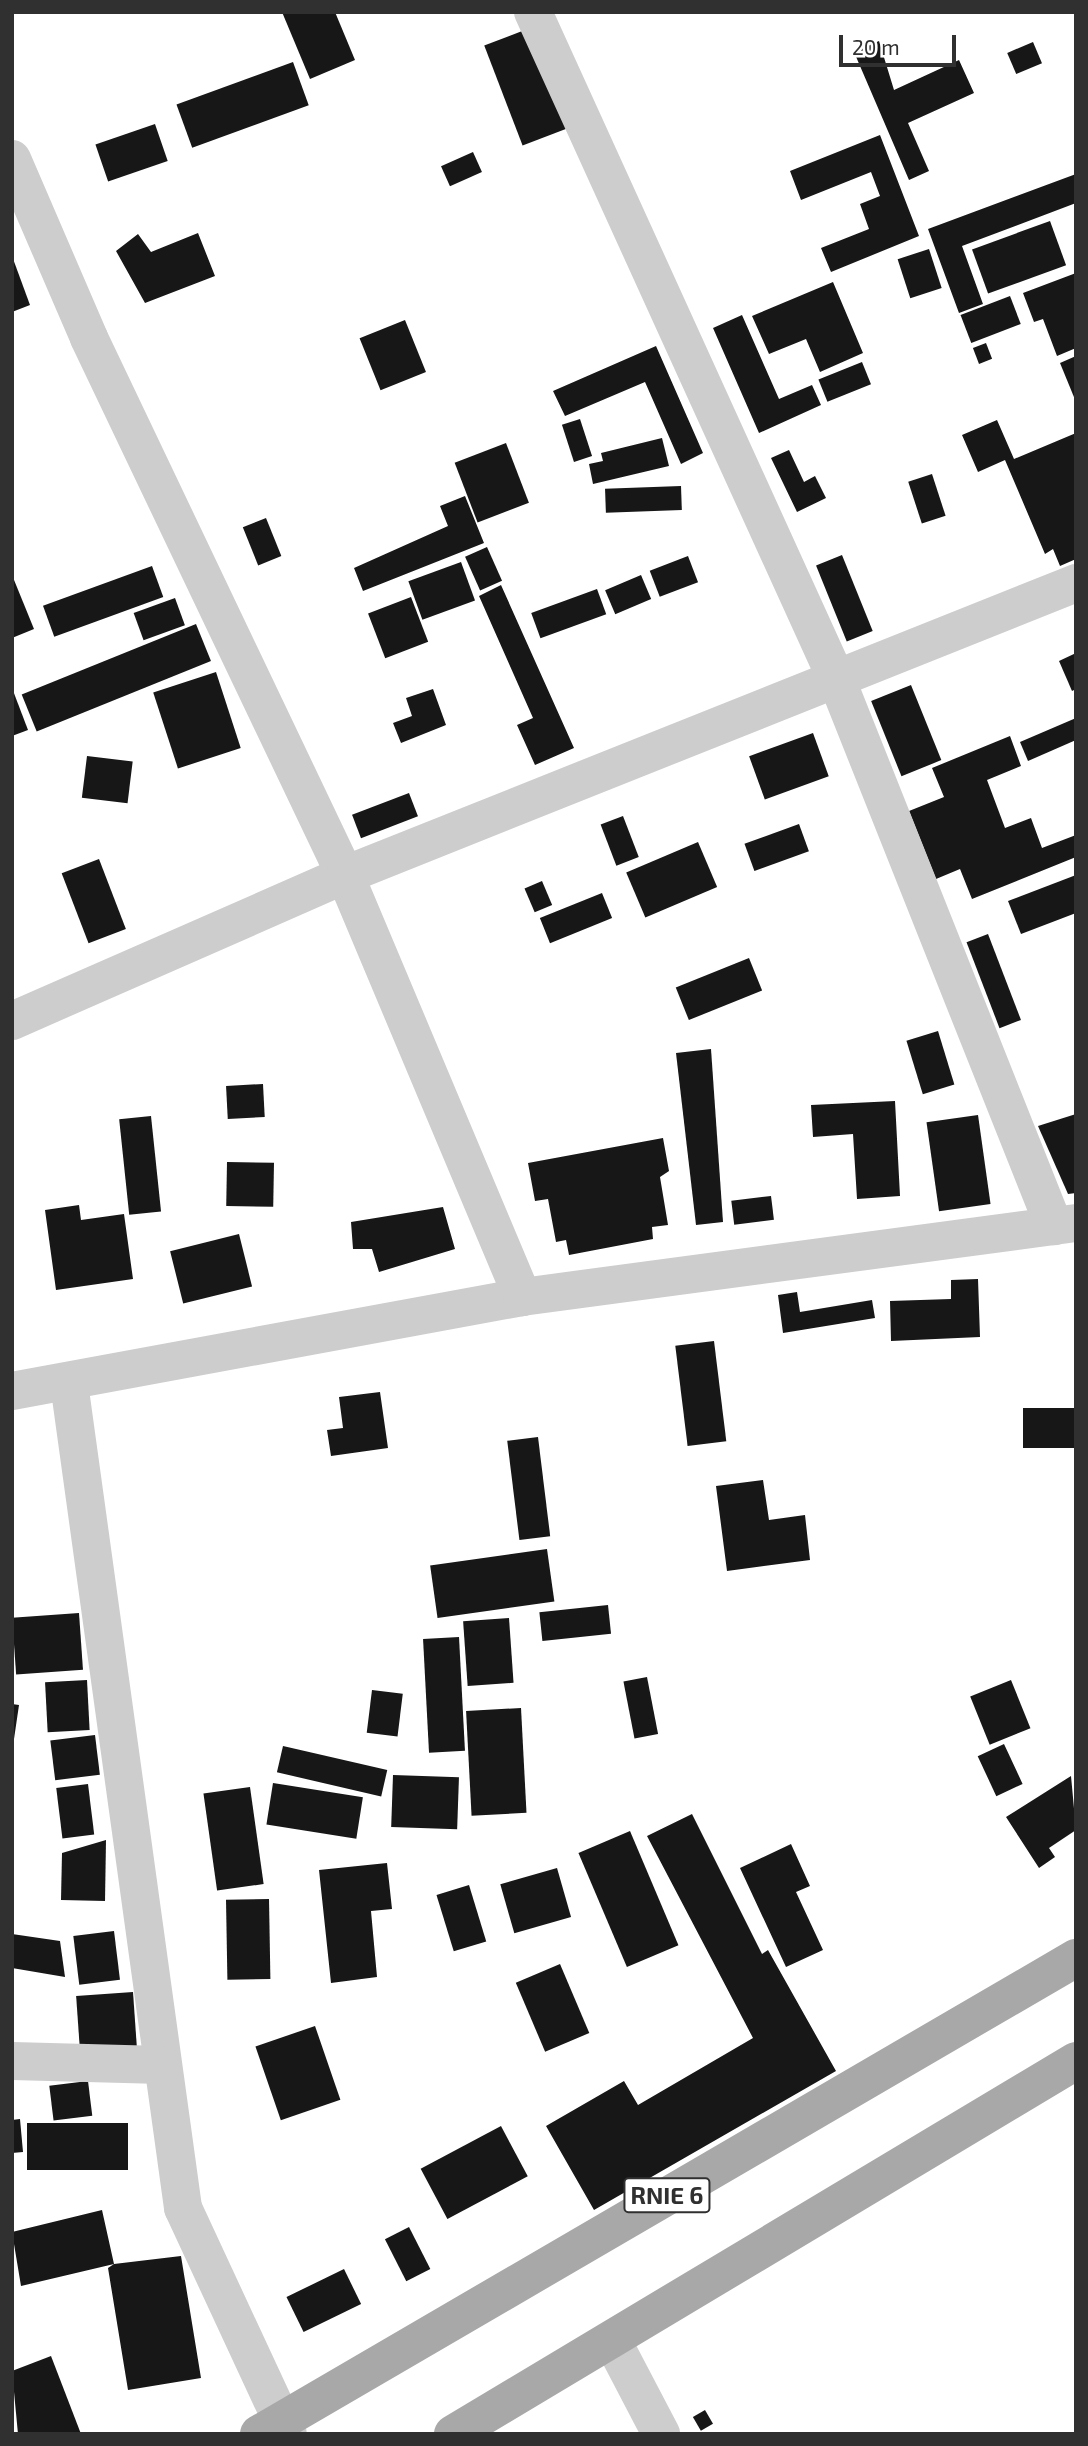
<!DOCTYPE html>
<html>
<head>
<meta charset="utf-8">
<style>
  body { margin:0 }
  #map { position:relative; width:1088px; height:2446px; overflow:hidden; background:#fff; font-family:"Exo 2",sans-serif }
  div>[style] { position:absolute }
  .building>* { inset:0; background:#171717; transform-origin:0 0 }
  .minor>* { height:38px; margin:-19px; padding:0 19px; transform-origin:19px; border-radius:19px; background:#cdcdcd }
  .primary>* { height:38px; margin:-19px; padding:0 19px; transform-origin:19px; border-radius:19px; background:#a8a8a8 }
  span { translate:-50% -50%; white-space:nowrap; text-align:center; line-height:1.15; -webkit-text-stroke:7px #fff; paint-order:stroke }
  .shield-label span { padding:2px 5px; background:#fff; border:2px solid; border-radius:5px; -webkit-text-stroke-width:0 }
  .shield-label { font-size:24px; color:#303030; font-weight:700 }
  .frame { position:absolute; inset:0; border:14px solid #303030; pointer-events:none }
  .scale { position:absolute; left:839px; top:35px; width:117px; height:32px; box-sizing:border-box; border:4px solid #303030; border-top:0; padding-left:9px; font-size:21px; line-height:24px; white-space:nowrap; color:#303030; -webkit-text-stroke:5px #fff; paint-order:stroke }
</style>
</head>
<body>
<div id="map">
  <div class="building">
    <i style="clip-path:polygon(282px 12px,335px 12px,355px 60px,310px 79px)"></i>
    <i style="left:530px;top:28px;width:107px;height:49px;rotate:69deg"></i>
    <i style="clip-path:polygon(879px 41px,894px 90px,959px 60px,974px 93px,908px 123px,929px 171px,909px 180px,854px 52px)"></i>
    <i style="left:1033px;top:42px;width:23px;height:28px;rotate:67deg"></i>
    <i style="left:293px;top:62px;width:46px;height:124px;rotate:70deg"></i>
    <i style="left:155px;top:124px;width:39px;height:63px;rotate:71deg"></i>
    <i style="clip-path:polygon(880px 135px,919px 236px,831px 272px,821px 248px,869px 229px,860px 204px,880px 196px,871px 172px,801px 200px,790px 171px)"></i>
    <i style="left:473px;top:152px;width:22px;height:35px;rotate:66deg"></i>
    <i style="clip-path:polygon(1076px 174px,1076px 203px,962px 246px,983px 304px,959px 313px,928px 229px)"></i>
    <i style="left:1050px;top:221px;width:47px;height:83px;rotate:70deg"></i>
    <i style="clip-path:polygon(198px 233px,215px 276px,145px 303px,116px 251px,138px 234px,151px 252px)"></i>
    <i style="left:929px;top:249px;width:41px;height:33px;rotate:72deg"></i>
    <i style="clip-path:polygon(12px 256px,30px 305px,12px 312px)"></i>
    <i style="clip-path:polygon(1076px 273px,1076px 348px,1057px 356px,1043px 319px,1034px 322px,1023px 293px)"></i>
    <i style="clip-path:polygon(833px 282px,863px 353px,820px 372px,806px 339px,769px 354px,752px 316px)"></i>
    <i style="left:1010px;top:296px;width:30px;height:53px;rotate:69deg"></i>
    <i style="clip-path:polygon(742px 315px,779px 399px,812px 385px,821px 405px,759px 433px,713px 328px)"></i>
    <i style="left:405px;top:320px;width:56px;height:49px;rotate:68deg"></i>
    <i style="left:986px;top:343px;width:17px;height:14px;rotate:69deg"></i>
    <i style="clip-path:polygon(656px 346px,703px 453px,681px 464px,645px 382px,565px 416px,553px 391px)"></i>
    <i style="clip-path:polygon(1076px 356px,1076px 402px,1060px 363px)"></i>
    <i style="left:862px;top:362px;width:24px;height:47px;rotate:68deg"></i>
    <i style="left:580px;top:419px;width:39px;height:19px;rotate:72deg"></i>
    <i style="clip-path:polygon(997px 420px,1014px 459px,1076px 433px,1076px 559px,1060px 566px,1053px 549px,1045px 554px,1005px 460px,978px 472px,962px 435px)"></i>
    <i style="clip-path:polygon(662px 438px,669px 466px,593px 484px,589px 464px,603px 461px,601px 453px)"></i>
    <i style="left:506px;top:443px;width:64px;height:55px;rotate:69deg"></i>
    <i style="clip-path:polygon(789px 450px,804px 482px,815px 476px,826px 498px,797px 512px,771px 458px)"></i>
    <i style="left:932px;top:474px;width:44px;height:25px;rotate:72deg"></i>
    <i style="left:681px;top:486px;width:24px;height:76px;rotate:88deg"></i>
    <i style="clip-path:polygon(465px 496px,484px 543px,363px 591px,354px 568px,448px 526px,440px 506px)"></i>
    <i style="left:266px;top:518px;width:41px;height:25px;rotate:68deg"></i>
    <i style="left:487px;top:547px;width:37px;height:24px;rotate:66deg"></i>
    <i style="left:842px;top:555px;width:82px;height:28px;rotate:68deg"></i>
    <i style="left:688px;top:556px;width:28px;height:41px;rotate:69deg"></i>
    <i style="left:461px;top:562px;width:41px;height:56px;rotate:70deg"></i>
    <i style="left:152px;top:566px;width:33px;height:116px;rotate:70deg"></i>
    <i style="clip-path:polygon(12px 575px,34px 629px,12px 638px)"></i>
    <i style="left:641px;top:575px;width:26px;height:39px;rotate:67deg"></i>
    <i style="clip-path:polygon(501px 585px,574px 748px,535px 765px,517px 725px,533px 718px,479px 596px)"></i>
    <i style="left:597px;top:589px;width:27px;height:70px;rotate:70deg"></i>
    <i style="left:411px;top:597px;width:48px;height:46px;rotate:69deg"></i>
    <i style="left:175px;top:598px;width:29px;height:44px;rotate:70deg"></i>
    <i style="left:196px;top:624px;width:40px;height:188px;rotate:68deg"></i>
    <i style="clip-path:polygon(1076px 653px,1076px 689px,1072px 691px,1059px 661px)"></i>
    <i style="left:216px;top:672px;width:80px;height:66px;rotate:72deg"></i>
    <i style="left:911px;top:685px;width:81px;height:43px;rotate:68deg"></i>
    <i style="clip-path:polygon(12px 688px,28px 730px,12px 736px)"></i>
    <i style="clip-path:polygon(433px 689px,446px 725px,401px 743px,393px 723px,412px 716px,406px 698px)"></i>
    <i style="clip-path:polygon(1076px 718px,1076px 740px,1028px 761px,1020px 742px)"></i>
    <i style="left:813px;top:733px;width:46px;height:68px;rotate:70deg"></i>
    <i style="clip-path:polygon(1010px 736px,1021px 766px,987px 780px,1005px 828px,1031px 818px,1042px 848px,1076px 835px,1076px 857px,972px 899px,960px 869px,936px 879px,909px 811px,944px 797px,932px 768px)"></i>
    <i style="left:87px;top:756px;width:46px;height:42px;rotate:7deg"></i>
    <i style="left:409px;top:793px;width:25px;height:61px;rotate:69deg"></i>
    <i style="left:623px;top:816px;width:44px;height:24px;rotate:69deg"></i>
    <i style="left:799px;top:824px;width:29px;height:58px;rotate:70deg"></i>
    <i style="left:698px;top:842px;width:49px;height:78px;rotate:67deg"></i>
    <i style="left:99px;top:859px;width:75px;height:40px;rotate:69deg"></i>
    <i style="clip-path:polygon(1076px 875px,1076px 913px,1021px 934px,1008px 901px)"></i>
    <i style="left:542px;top:881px;width:26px;height:19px;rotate:67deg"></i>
    <i style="left:602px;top:893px;width:27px;height:67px;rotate:68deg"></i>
    <i style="left:988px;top:934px;width:92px;height:23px;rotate:69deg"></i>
    <i style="left:749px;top:958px;width:35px;height:79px;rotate:68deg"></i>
    <i style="left:938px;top:1031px;width:56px;height:33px;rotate:73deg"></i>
    <i style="clip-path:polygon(711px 1049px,723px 1222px,696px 1225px,676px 1053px)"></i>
    <i style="left:263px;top:1084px;width:33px;height:37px;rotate:87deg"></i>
    <i style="clip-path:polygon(895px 1101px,900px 1196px,857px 1199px,853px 1134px,813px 1137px,811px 1105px)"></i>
    <i style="clip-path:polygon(1076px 1114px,1076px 1193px,1068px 1194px,1038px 1126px)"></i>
    <i style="left:978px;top:1115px;width:90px;height:52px;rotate:82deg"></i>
    <i style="left:151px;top:1116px;width:96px;height:32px;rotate:84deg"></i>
    <i style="clip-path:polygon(663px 1138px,669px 1171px,660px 1177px,668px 1225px,652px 1227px,653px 1239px,569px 1255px,566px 1240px,556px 1242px,548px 1199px,535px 1201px,528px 1163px)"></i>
    <i style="left:227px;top:1162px;width:47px;height:44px;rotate:1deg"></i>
    <i style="left:771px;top:1196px;width:24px;height:40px;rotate:83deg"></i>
    <i style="clip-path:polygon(79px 1205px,81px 1220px,124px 1214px,133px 1279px,56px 1290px,45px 1210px)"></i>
    <i style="clip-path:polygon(443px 1207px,455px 1249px,379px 1272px,372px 1249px,353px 1249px,351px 1222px)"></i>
    <i style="left:239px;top:1234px;width:54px;height:71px;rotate:76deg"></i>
    <i style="clip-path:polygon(978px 1279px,980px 1337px,891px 1341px,890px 1301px,951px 1299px,951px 1280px)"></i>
    <i style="clip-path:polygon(797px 1292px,800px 1312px,872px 1300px,875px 1318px,783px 1333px,778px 1295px)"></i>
    <i style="left:714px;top:1341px;width:101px;height:39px;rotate:83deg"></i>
    <i style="clip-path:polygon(380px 1392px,388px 1448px,331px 1456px,327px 1430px,343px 1428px,339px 1397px)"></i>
    <i style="left:1076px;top:1408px;width:40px;height:53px;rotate:90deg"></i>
    <i style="left:538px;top:1437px;width:100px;height:31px;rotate:83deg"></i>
    <i style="clip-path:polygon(763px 1480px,769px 1520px,805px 1515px,810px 1560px,727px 1571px,716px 1486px)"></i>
    <i style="left:547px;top:1549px;width:53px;height:118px;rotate:82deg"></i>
    <i style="left:608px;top:1605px;width:29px;height:69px;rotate:84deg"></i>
    <i style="left:79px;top:1613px;width:57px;height:67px;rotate:86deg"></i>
    <i style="left:509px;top:1618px;width:65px;height:46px;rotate:86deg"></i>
    <i style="left:459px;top:1637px;width:114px;height:36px;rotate:87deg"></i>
    <i style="left:647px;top:1677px;width:58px;height:24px;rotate:79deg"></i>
    <i style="left:87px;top:1680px;width:50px;height:42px;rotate:87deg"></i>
    <i style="left:1011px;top:1680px;width:52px;height:44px;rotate:68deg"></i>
    <i style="left:372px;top:1690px;width:31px;height:43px;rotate:7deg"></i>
    <i style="clip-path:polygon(12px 1704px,19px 1705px,14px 1739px,12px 1739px)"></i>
    <i style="left:521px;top:1708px;width:105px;height:55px;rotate:87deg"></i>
    <i style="left:95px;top:1735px;width:40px;height:45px;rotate:83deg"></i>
    <i style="left:1004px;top:1744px;width:44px;height:29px;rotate:65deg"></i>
    <i style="left:283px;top:1746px;width:107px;height:27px;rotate:13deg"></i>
    <i style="left:393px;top:1775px;width:66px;height:52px;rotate:2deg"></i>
    <i style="clip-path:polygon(1071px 1776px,1076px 1830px,1049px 1848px,1055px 1857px,1039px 1868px,1006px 1817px)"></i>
    <i style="left:273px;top:1783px;width:91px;height:42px;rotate:9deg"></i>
    <i style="left:88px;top:1784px;width:51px;height:32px;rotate:83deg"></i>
    <i style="left:250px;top:1787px;width:98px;height:47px;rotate:82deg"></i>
    <i style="clip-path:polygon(692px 1814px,762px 1954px,768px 1950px,836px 2071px,594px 2210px,546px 2126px,624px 2081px,638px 2105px,753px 2038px,647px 1836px)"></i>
    <i style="left:630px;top:1831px;width:124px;height:56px;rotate:67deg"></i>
    <i style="clip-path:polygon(106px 1840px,105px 1901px,61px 1900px,62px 1853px)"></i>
    <i style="clip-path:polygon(791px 1844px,810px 1886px,796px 1892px,823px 1950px,786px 1967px,740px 1868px)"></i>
    <i style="clip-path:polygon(387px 1863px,392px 1909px,371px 1911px,377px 1977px,331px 1983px,319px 1870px)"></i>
    <i style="left:557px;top:1868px;width:51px;height:59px;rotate:74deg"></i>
    <i style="left:469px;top:1885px;width:59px;height:34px;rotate:73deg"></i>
    <i style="left:269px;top:1899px;width:80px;height:43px;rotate:89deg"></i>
    <i style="left:114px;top:1931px;width:49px;height:41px;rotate:83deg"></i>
    <i style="clip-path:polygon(12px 1934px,60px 1941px,65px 1977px,12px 1968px)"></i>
    <i style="left:560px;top:1964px;width:75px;height:48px;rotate:67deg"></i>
    <i style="left:133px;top:1992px;width:61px;height:57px;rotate:86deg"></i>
    <i style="left:315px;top:2026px;width:78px;height:63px;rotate:71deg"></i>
    <i style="left:88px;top:2081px;width:35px;height:39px;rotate:83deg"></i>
    <i style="clip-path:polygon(20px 2119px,23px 2152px,12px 2153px,12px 2120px)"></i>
    <i style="left:27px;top:2123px;width:101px;height:47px"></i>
    <i style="left:501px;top:2126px;width:57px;height:91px;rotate:62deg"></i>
    <i style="clip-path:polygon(102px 2210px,114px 2264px,181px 2256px,201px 2378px,128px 2390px,108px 2268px,114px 2264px,21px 2286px,12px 2232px)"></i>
    <i style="left:409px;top:2227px;width:47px;height:27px;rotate:63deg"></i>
    <i style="left:344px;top:2269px;width:39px;height:64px;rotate:64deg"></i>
    <i style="clip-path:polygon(51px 2356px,81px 2434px,18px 2434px,12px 2371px)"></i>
    <i style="left:705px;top:2410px;width:16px;height:14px;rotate:60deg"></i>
  </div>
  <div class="minor">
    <i style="left:533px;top:12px;width:732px;rotate:65.54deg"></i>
    <i style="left:836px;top:678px;width:590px;rotate:68.31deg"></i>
    <i style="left:12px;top:159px;width:195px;rotate:66.7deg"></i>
    <i style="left:89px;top:338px;width:595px;rotate:64.51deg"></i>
    <i style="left:345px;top:875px;width:458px;rotate:67.2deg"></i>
    <i style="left:12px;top:1021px;width:364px;rotate:-23.7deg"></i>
    <i style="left:345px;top:875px;width:787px;rotate:-21.77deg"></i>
    <i style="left:69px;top:1383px;width:833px;rotate:82.13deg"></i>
    <i style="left:183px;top:2208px;width:249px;rotate:65.1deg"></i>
    <i style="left:12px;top:1391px;width:519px;rotate:-10.44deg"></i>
    <i style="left:522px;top:1297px;width:559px;rotate:-7.61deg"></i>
    <i style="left:12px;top:2061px;width:150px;rotate:1.5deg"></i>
    <i style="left:613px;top:2342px;width:104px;rotate:62.4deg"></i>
  </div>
  <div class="primary">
    <i style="left:259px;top:2434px;width:946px;rotate:-30.23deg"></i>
    <i style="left:453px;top:2434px;width:726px;rotate:-30.91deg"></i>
  </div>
  <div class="shield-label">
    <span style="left:667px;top:2195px">RNIE 6</span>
  </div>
  <div class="frame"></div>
  <div class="scale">20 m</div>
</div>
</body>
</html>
